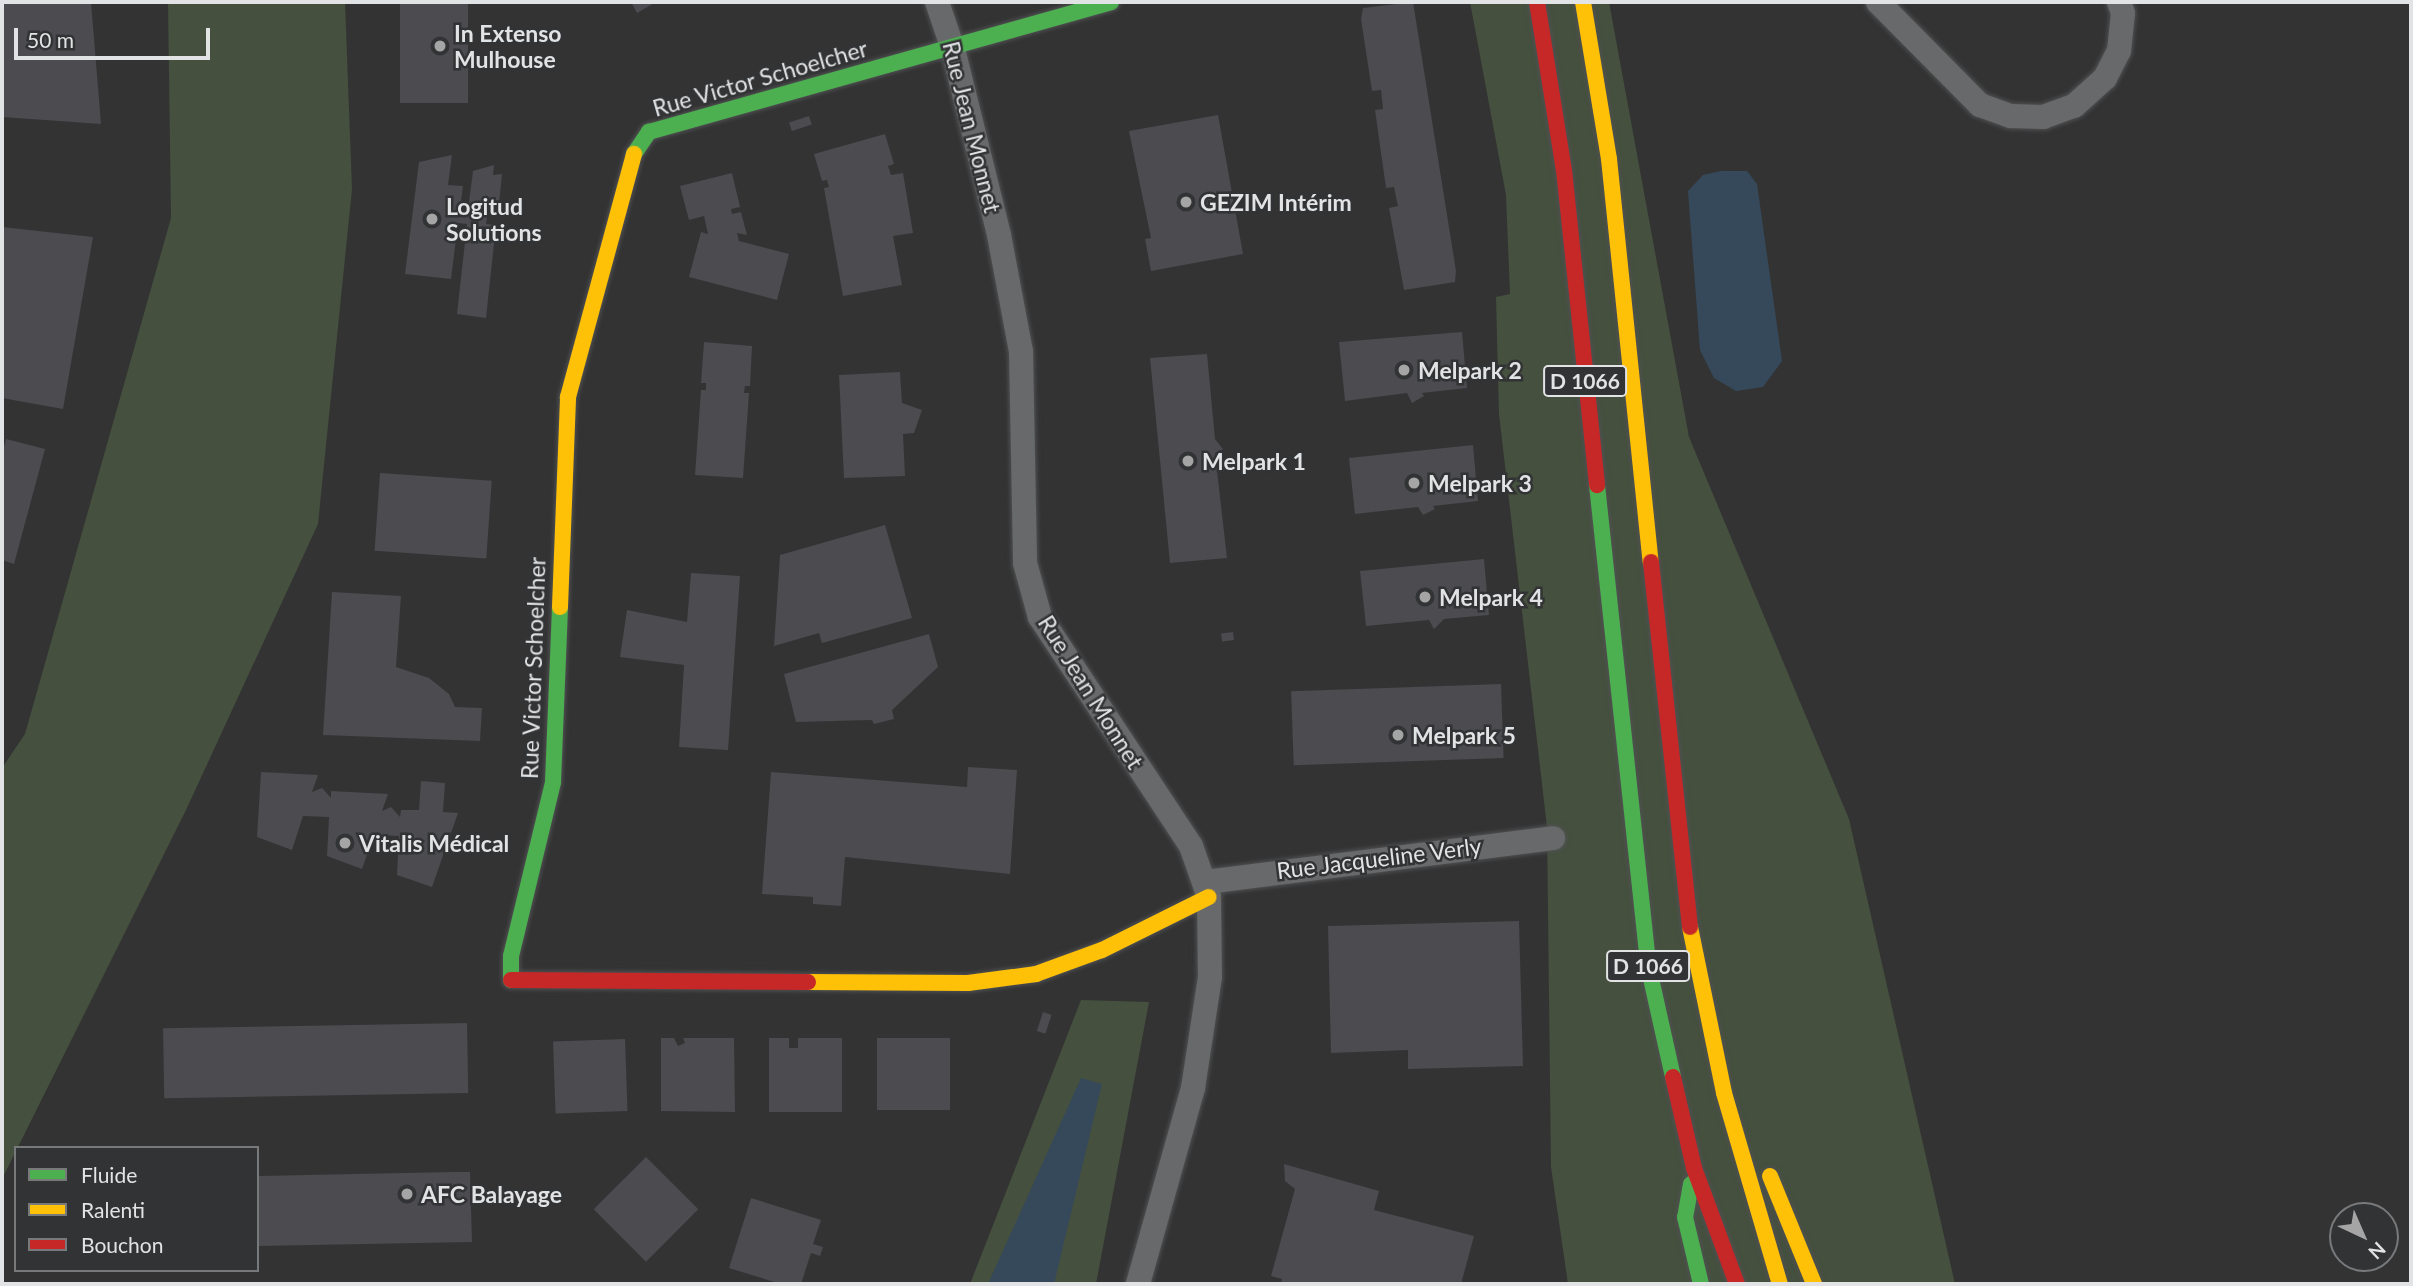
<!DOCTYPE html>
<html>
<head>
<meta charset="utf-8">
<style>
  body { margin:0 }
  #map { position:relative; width:2413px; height:1286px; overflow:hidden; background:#333334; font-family:Lato,sans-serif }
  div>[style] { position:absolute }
  .green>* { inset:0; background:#45503e }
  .water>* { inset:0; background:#36495a }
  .building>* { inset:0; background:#4b4b50; transform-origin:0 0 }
  .roads { filter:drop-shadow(0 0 2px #4f5051) drop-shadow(0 0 2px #4f5051) }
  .street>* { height:24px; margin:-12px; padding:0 12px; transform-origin:12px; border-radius:12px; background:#68696a }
  .fast>* { height:16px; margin:-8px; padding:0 8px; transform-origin:8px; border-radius:8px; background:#4caf50 }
  .slow>* { height:16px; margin:-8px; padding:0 8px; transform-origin:8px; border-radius:8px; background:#ffc107 }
  .jam>* { height:16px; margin:-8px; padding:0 8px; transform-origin:8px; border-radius:8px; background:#c62828 }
  .dots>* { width:19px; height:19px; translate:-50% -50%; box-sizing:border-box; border:4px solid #323335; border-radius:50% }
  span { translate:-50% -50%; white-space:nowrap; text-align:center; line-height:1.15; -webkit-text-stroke:5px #323335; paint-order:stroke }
  .shield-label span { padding:2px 5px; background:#323335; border:2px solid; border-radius:5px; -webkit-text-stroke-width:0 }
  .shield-label { font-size:21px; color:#e2e3e4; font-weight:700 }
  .poi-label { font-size:23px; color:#e2e3e4; font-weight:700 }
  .left { translate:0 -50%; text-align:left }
  .street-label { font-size:23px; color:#e2e3e4 }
  .frame { position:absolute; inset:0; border:4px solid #e2e3e4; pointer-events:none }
  .legend { position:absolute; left:14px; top:1146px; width:245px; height:126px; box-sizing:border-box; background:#323335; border:2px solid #78797b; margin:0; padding:9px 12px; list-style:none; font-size:21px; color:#e2e3e4 }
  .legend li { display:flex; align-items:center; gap:14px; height:35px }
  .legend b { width:35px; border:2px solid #78797b }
  .north { position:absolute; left:2329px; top:1202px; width:70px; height:70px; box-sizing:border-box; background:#323335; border:2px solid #78797b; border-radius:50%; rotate:136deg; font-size:19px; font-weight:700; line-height:28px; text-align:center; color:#e2e3e4 }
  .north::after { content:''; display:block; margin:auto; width:24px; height:32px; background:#a5a5a6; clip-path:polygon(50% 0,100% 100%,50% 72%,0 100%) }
  .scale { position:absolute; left:14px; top:28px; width:196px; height:32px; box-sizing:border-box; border:4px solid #e2e3e4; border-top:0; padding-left:9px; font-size:21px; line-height:24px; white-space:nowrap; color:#e2e3e4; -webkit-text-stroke:5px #323335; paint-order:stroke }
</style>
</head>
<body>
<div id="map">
  <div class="green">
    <i style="clip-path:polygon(168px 2px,345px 2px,352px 189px,318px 524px,186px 810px,2px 1179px,2px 768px,25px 734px,171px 218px)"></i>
    <i style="clip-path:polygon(1470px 2px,1609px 2px,1689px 437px,1849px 819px,1955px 1284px,1568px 1284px,1551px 1167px,1547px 827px,1499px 414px,1496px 297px,1510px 294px,1506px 195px)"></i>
    <i style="clip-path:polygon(1081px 1000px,1149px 1002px,1096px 1284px,970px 1284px)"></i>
  </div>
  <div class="water">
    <i style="clip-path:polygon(1721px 171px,1747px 171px,1757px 184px,1782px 361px,1763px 387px,1736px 391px,1714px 378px,1700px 350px,1688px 191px,1703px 175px)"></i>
    <i style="clip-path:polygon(1081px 1078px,1102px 1084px,1054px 1284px,988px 1284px)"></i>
  </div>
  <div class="building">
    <i style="clip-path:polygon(2px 2px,91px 2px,101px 124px,2px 117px)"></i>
    <i style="left:400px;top:2px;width:68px;height:101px"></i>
    <i style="clip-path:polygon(631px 2px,656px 2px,637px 13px)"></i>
    <i style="clip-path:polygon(1413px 2px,1456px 271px,1455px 282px,1404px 290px,1389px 208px,1398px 206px,1396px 197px,1394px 187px,1386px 188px,1375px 110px,1383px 109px,1381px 90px,1372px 91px,1361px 19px,1363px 8px)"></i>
    <i style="clip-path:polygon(1218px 115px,1243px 254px,1151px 271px,1145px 239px,1151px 238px,1129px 131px)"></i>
    <i style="left:809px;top:116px;width:9px;height:21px;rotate:72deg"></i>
    <i style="clip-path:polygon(885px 134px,894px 164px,888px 166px,891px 175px,903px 173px,913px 233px,893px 236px,902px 285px,843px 296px,824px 188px,829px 187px,827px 180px,822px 181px,814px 154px)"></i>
    <i style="clip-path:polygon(452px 155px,448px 185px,463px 186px,460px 209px,468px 210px,473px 171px,494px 165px,493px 175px,502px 174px,498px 214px,488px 213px,486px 224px,496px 225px,486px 318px,457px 314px,467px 224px,458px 223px,451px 279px,405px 274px,419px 162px)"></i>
    <i style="clip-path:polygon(732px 173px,740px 207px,731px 209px,732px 214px,741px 212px,747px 235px,737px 233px,739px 241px,789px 254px,777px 300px,689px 277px,701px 232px,708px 234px,704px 216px,689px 220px,680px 186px)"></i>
    <i style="clip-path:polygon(2px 227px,93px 237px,63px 409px,2px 398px)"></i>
    <i style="clip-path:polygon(1462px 332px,1467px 388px,1422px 393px,1424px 396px,1412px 403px,1407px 393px,1345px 401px,1339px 342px)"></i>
    <i style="clip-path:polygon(704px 342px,752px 346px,750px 386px,745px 386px,744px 393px,749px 393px,743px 478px,695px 475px,701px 390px,706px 390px,706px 383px,701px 383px)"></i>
    <i style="clip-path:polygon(1207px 354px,1215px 439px,1223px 449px,1215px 453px,1227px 558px,1170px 563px,1150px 358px)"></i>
    <i style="clip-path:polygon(900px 372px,902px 403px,922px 410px,914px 433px,903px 434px,905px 476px,844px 478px,839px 375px)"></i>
    <i style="clip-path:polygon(6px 439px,45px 449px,14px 564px,2px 560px,2px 454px)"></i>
    <i style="clip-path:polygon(1473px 445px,1478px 501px,1433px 506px,1435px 509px,1423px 515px,1418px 507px,1355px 514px,1349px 458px)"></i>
    <i style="left:380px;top:473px;width:112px;height:78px;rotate:4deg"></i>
    <i style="clip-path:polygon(885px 525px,912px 618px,822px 643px,819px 633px,774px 646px,780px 555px)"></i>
    <i style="clip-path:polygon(1484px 559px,1489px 615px,1444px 619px,1434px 629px,1429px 620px,1366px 626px,1360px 571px)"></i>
    <i style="clip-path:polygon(691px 573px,740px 576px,728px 750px,679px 747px,684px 665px,620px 657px,627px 610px,687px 622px)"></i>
    <i style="clip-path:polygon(332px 592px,401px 596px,396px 667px,429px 678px,449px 694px,455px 707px,482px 708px,480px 741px,323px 735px)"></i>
    <i style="left:1233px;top:632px;width:8px;height:12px;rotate:83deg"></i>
    <i style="clip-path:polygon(929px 634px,938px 667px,892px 710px,894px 719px,874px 724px,872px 720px,796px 722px,784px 674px)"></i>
    <i style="left:1501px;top:684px;width:74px;height:210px;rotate:88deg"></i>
    <i style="clip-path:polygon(968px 767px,1017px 770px,1010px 874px,845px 857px,841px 906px,813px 904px,813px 897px,762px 894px,771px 772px,967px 787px)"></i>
    <i style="clip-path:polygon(261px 772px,318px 775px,312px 792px,322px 788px,331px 798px,331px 791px,388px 794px,382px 811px,391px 807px,400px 817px,401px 810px,419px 810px,421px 781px,445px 783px,443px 812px,458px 813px,432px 887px,397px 875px,399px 836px,374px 835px,362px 869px,327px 856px,329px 817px,303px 816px,292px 850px,257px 837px)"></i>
    <i style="clip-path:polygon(1519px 921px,1523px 1066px,1408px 1069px,1408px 1050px,1331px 1053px,1328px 926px)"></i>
    <i style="left:1043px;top:1012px;width:9px;height:20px;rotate:18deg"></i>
    <i style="left:467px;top:1023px;width:70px;height:304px;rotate:89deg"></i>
    <i style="clip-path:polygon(661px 1038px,674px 1038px,678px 1046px,685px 1043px,683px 1038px,734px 1038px,735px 1112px,661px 1111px)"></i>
    <i style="clip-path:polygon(769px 1038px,789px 1038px,789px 1048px,798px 1048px,798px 1038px,842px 1038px,842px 1112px,769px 1112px)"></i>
    <i style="left:877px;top:1038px;width:73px;height:72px"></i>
    <i style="left:625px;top:1039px;width:72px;height:72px;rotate:88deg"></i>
    <i style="left:646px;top:1157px;width:74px;height:74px;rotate:45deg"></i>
    <i style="clip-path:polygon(1284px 1164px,1379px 1191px,1374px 1210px,1474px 1236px,1461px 1284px,1281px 1284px,1282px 1279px,1271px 1276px,1295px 1189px,1285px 1181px)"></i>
    <i style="clip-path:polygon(453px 1172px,470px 1172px,472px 1242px,257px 1246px,257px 1176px)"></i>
    <i style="clip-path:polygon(751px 1198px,821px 1220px,813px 1244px,823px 1247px,820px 1256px,811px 1253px,801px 1284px,781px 1284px,729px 1268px)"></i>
  </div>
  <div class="roads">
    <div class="street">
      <i style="left:937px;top:2px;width:50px;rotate:71.2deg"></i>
      <i style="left:953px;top:49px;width:192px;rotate:76.1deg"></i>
      <i style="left:999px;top:235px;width:118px;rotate:79.3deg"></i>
      <i style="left:1021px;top:351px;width:212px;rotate:88.9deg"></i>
      <i style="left:1025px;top:563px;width:56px;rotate:74.5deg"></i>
      <i style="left:1040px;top:617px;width:274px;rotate:56.6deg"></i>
      <i style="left:1191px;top:846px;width:54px;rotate:70.6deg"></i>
      <i style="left:1209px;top:897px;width:80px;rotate:89.3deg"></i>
      <i style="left:1210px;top:977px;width:112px;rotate:98.7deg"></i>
      <i style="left:1193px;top:1088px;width:204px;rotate:105.7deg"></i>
      <i style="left:1878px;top:2px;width:145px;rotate:45.3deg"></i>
      <i style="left:1980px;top:105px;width:33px;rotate:20deg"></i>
      <i style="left:2011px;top:116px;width:32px;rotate:2deg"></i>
      <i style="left:2043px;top:117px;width:33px;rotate:-20deg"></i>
      <i style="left:2074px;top:106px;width:42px;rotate:-42.1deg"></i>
      <i style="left:2105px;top:78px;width:30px;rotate:-63deg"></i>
      <i style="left:2119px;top:51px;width:38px;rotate:-84deg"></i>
      <i style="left:2123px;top:13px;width:12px;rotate:-110deg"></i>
      <i style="left:1206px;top:882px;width:350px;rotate:-7.2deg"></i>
    </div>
    <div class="fast">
      <i style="left:634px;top:154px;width:27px;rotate:-56deg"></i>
      <i style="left:649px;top:132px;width:480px;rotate:-15.7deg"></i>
      <i style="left:1597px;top:485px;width:483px;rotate:83.9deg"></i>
      <i style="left:1648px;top:965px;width:115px;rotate:77.4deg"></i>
      <i style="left:511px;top:980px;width:24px;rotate:-90deg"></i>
      <i style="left:511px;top:956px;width:179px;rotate:-76.4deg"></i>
      <i style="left:553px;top:782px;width:175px;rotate:-87.7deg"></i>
      <i style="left:1691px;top:1184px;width:34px;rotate:100deg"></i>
      <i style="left:1685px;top:1217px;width:69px;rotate:76.6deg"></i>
    </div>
    <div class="slow">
      <i style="left:1583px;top:2px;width:159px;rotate:80.6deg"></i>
      <i style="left:1609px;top:159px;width:405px;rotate:84.1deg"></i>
      <i style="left:560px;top:607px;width:210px;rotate:-87.8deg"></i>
      <i style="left:568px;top:397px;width:252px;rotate:-74.8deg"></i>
      <i style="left:1690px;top:927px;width:169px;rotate:78.4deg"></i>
      <i style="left:1724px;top:1093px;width:199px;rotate:73.7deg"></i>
      <i style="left:808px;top:982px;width:160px;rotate:0.4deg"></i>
      <i style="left:968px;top:983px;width:69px;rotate:-7.5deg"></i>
      <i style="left:1036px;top:974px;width:70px;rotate:-20deg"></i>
      <i style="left:1102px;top:950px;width:119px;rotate:-26.4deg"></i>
      <i style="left:1770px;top:1176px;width:117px;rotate:67.8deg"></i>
    </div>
    <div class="jam">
      <i style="left:1537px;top:2px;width:170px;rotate:80.9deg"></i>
      <i style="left:1564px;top:170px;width:317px;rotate:84deg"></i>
      <i style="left:1651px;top:562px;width:367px;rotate:83.9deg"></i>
      <i style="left:511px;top:980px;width:297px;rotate:0.4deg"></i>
      <i style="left:1673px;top:1077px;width:93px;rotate:77deg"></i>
      <i style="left:1694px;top:1168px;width:124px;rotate:69.7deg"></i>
    </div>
  </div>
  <div class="dots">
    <i style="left:440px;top:46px;background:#a5a5a6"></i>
    <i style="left:1186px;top:202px;background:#a5a5a6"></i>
    <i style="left:432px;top:219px;background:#a5a5a6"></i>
    <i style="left:1404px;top:370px;background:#a5a5a6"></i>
    <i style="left:1188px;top:461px;background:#a5a5a6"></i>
    <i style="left:1414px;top:483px;background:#a5a5a6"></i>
    <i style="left:1425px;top:597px;background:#a5a5a6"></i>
    <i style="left:1398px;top:735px;background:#a5a5a6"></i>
    <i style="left:345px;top:843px;background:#a5a5a6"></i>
    <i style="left:407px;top:1194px;background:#a5a5a6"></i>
  </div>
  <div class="shield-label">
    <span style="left:1585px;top:381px">D 1066</span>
    <span style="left:1648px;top:966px">D 1066</span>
  </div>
  <div class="poi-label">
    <span class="left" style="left:454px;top:46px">In Extenso<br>Mulhouse</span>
    <span class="left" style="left:1200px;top:202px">GEZIM Intérim</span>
    <span class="left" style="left:446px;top:219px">Logitud<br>Solutions</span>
    <span class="left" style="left:1418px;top:370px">Melpark 2</span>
    <span class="left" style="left:1202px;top:461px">Melpark 1</span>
    <span class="left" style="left:1428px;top:483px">Melpark 3</span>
    <span class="left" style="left:1439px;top:597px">Melpark 4</span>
    <span class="left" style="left:1412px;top:735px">Melpark 5</span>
    <span class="left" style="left:359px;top:843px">Vitalis Médical</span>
    <span class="left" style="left:421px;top:1194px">AFC Balayage</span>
  </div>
  <div class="street-label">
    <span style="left:760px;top:78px;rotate:-16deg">Rue Victor Schoelcher</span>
    <span style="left:972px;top:127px;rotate:76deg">Rue Jean Monnet</span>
    <span style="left:533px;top:668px;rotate:-88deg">Rue Victor Schoelcher</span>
    <span style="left:1091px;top:692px;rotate:58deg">Rue Jean Monnet</span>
    <span style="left:1379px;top:858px;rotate:-7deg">Rue Jacqueline Verly</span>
  </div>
  <div class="frame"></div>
  <ul class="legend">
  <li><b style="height:9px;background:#4caf50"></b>Fluide</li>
  <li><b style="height:9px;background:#ffc107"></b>Ralenti</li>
  <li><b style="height:9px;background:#c62828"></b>Bouchon</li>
  </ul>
  <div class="north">N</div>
  <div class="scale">50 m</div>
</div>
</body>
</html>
